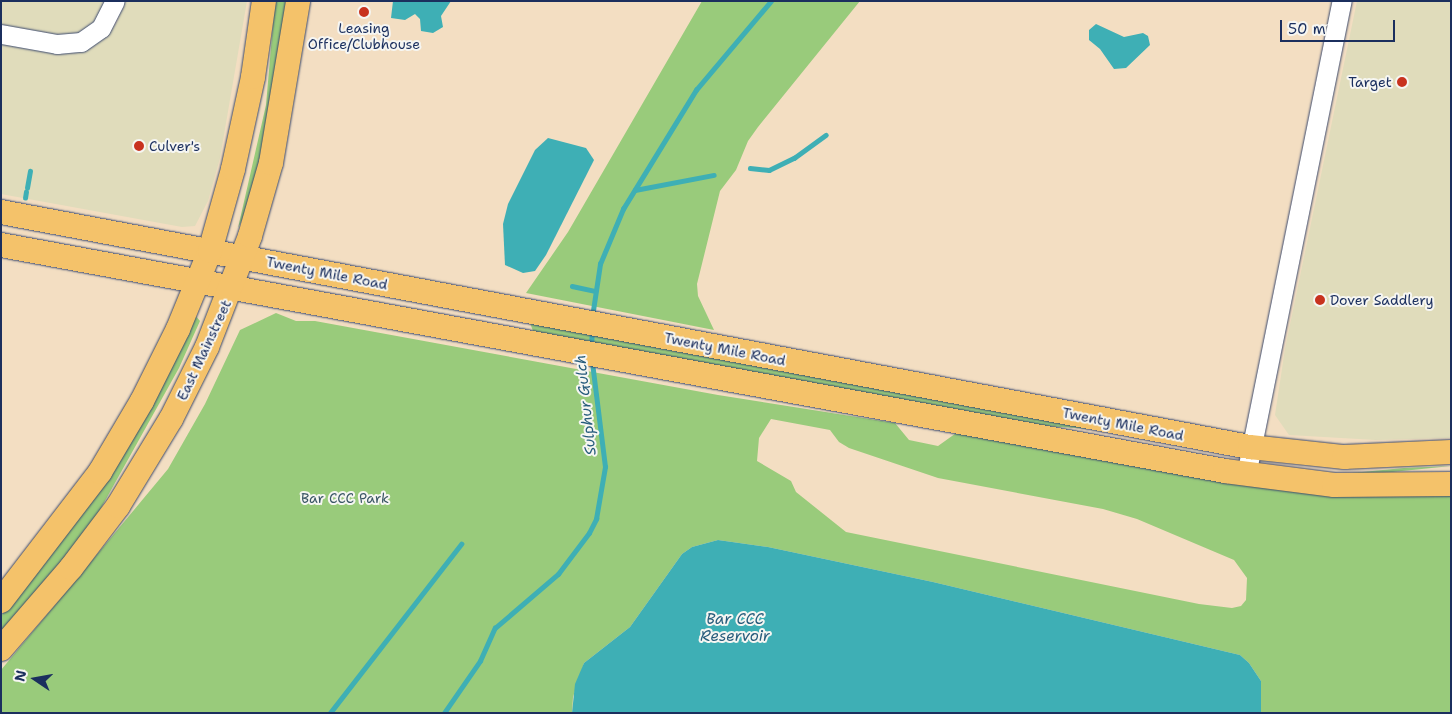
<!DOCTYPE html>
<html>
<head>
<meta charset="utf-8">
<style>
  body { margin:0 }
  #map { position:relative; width:1452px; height:714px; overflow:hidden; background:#f3dec2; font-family:"Shantell Sans",sans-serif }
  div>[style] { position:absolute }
  .built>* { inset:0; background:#e0dcbb }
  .green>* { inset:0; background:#99cb7b }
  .water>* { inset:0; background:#3eafb5 }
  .stream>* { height:4.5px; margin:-2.25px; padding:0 2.25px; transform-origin:2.25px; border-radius:2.25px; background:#3eafb5 }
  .roads { filter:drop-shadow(0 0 1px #3b496d) drop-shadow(0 0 1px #3b496d) }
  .minor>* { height:19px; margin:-9.5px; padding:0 9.5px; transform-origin:9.5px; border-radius:9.5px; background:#fff }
  .major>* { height:24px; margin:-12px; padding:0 12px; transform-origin:12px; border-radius:12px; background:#f4c26a }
  .dots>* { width:14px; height:14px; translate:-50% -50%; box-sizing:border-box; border:2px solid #f6f6f2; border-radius:50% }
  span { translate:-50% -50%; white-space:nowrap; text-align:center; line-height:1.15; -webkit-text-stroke:4px #f6f6f2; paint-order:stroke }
  .poi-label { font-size:14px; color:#1b2f5e }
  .right { translate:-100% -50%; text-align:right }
  .left { translate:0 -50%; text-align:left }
  .street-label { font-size:14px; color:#1b2f5e }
  .park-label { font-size:14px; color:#3a5665 }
  .water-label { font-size:15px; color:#275c7c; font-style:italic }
  .frame { position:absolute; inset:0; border:2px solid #1b2f5e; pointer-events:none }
  .north { position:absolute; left:10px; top:654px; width:50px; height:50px; -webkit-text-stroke:4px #f6f6f2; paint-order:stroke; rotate:282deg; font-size:14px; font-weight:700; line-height:20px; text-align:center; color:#1b2f5e }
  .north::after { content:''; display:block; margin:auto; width:18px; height:22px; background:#1b2f5e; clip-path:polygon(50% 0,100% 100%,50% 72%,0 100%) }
  .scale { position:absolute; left:1280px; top:20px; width:115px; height:22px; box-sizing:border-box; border:2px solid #1b2f5e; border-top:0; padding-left:6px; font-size:15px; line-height:18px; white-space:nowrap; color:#1b2f5e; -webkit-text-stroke:4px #f6f6f2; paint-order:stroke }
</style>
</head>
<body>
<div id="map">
  <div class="built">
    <i style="clip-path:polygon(1px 1px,106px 1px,99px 19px,81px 33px,63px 36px,1px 25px)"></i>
    <i style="clip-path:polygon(124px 1px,247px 1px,220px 158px,208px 201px,195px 226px,182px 227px,1px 194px,1px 42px,56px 53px,76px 51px,107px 35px,117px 22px)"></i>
    <i style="clip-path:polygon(1357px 1px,1451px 1px,1451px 438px,1376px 440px,1289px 435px,1275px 415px,1285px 349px)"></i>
  </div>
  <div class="green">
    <i style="clip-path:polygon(275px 1px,289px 1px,272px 115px,247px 211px,238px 228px,266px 105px)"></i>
    <i style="clip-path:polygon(702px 1px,860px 1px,758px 127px,748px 141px,736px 170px,720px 191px,697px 284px,698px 296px,714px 330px,526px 293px,568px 232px)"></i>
    <i style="clip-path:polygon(evenodd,276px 313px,296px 321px,315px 321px,718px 395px,895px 423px,909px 440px,938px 446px,959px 431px,1451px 493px,1451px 713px,1261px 713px,1261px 681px,1249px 663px,1240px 655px,933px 582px,768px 547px,718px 540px,692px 547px,682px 554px,630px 627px,584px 663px,573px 697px,572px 713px,1px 713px,1px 670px,168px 469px,205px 404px,240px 330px,276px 313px,771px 419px,830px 430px,839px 442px,849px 448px,938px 478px,1103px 509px,1137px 519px,1234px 560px,1247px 578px,1246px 600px,1241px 606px,1232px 608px,1199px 604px,846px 532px,796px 492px,791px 481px,757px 461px,759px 438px,771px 419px)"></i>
    <i style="clip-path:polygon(195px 315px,200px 321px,179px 368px,96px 517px,85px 534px,1px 634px,1px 616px,93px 500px)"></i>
    <i style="clip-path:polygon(530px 323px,1091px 429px,1029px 425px,533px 331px)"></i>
    <i style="clip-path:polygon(1451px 466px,1343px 477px,1341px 474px,1404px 468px)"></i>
  </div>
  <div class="water">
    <i style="clip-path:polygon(393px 1px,451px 1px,441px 16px,443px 27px,433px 33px,421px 31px,420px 19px,415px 14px,405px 20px,391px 18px)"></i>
    <i style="clip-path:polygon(1096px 24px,1124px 37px,1143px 33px,1148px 36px,1150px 45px,1126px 68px,1114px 69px,1100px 49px,1089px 40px,1089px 30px)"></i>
    <i style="clip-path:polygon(548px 138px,586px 148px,594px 160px,546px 255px,535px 271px,523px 273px,505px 265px,503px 224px,508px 204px,535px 150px)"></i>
    <i style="clip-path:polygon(718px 540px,768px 547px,933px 582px,1240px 655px,1249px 663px,1261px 681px,1261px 713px,572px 713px,575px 684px,584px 663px,630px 627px,682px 554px,692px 547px)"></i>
  </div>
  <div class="stream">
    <i style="left:750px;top:168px;width:19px;rotate:6deg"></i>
    <i style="left:769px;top:170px;width:28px;rotate:-26deg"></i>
    <i style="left:794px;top:158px;width:39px;rotate:-36deg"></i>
    <i style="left:27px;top:188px;width:17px;rotate:-80deg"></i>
    <i style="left:635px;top:190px;width:80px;rotate:-10.8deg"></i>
    <i style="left:25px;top:198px;width:6px;rotate:-81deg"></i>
    <i style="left:572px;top:286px;width:24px;rotate:12deg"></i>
    <i style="left:592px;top:317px;width:54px;rotate:-81.4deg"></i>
    <i style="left:600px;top:264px;width:60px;rotate:-67.3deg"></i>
    <i style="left:623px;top:209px;width:140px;rotate:-58.5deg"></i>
    <i style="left:696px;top:90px;width:116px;rotate:-49.9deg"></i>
    <i style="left:591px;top:347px;width:18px;rotate:-87deg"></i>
    <i style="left:330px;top:713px;width:214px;rotate:-52.2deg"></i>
    <i style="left:444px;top:713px;width:63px;rotate:-55.3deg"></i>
    <i style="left:480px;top:661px;width:36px;rotate:-66deg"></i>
    <i style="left:495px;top:628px;width:83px;rotate:-40.6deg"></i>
    <i style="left:558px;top:574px;width:51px;rotate:-52.9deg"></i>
    <i style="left:589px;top:533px;width:16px;rotate:-63deg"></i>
    <i style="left:596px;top:519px;width:53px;rotate:-80.2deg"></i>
    <i style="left:605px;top:467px;width:106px;rotate:-97.1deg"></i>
  </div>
  <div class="roads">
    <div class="minor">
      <i style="left:1px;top:34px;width:57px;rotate:10.1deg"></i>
      <i style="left:57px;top:44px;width:24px;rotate:-5deg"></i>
      <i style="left:81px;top:42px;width:24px;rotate:-35deg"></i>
      <i style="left:101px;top:28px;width:30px;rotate:-63deg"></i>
      <i style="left:1246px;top:475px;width:484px;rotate:-78.6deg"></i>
    </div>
    <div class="major">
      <i style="left:1px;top:212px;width:1271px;rotate:10.66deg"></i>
      <i style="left:1250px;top:447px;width:95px;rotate:6.1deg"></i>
      <i style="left:1344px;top:457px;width:107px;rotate:-2.7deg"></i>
      <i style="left:1px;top:245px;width:1245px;rotate:10.46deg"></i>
      <i style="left:1225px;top:471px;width:110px;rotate:7.3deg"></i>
      <i style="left:1334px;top:485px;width:117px;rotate:-0.5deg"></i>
      <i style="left:1px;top:601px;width:163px;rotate:-52.5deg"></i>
      <i style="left:100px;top:472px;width:82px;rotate:-59.4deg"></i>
      <i style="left:142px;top:401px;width:80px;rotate:-63.4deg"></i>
      <i style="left:178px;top:329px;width:84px;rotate:-67.7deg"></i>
      <i style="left:210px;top:251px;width:85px;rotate:-74.3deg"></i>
      <i style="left:233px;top:169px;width:94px;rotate:-77.7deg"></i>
      <i style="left:253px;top:77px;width:77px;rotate:-81.8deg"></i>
      <i style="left:1px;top:649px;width:107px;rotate:-49.2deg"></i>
      <i style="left:71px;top:568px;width:78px;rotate:-52.8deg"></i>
      <i style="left:118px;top:506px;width:102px;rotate:-58.7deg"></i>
      <i style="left:171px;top:419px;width:80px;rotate:-63.4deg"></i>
      <i style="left:207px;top:347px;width:119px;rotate:-68.8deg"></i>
      <i style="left:250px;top:236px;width:76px;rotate:-74deg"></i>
      <i style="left:271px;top:163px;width:164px;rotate:-80.5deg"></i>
    </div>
  </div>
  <div class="dots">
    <i style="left:364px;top:12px;background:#c8321e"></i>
    <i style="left:1402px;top:82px;background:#c8321e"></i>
    <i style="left:139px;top:146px;background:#c8321e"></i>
    <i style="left:1320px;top:300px;background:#c8321e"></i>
  </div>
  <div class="poi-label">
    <span style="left:364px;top:36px">Leasing<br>Office/Clubhouse</span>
    <span class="right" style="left:1392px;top:82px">Target</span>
    <span class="left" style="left:149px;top:146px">Culver's</span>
    <span class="left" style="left:1330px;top:300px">Dover Saddlery</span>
  </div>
  <div class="street-label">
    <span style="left:327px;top:273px;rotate:11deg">Twenty Mile Road</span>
    <span style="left:725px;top:349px;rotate:11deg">Twenty Mile Road</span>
    <span style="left:204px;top:350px;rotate:-65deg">East Mainstreet</span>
    <span style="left:1123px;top:424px;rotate:11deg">Twenty Mile Road</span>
  </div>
  <div class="park-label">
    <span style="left:345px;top:498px">Bar CCC Park</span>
  </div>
  <div class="water-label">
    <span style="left:586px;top:405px;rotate:-96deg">Sulphur Gulch</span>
    <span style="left:735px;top:628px">Bar CCC<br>Reservoir</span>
  </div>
  <div class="frame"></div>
  <div class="north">N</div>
  <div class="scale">50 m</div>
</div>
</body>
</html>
